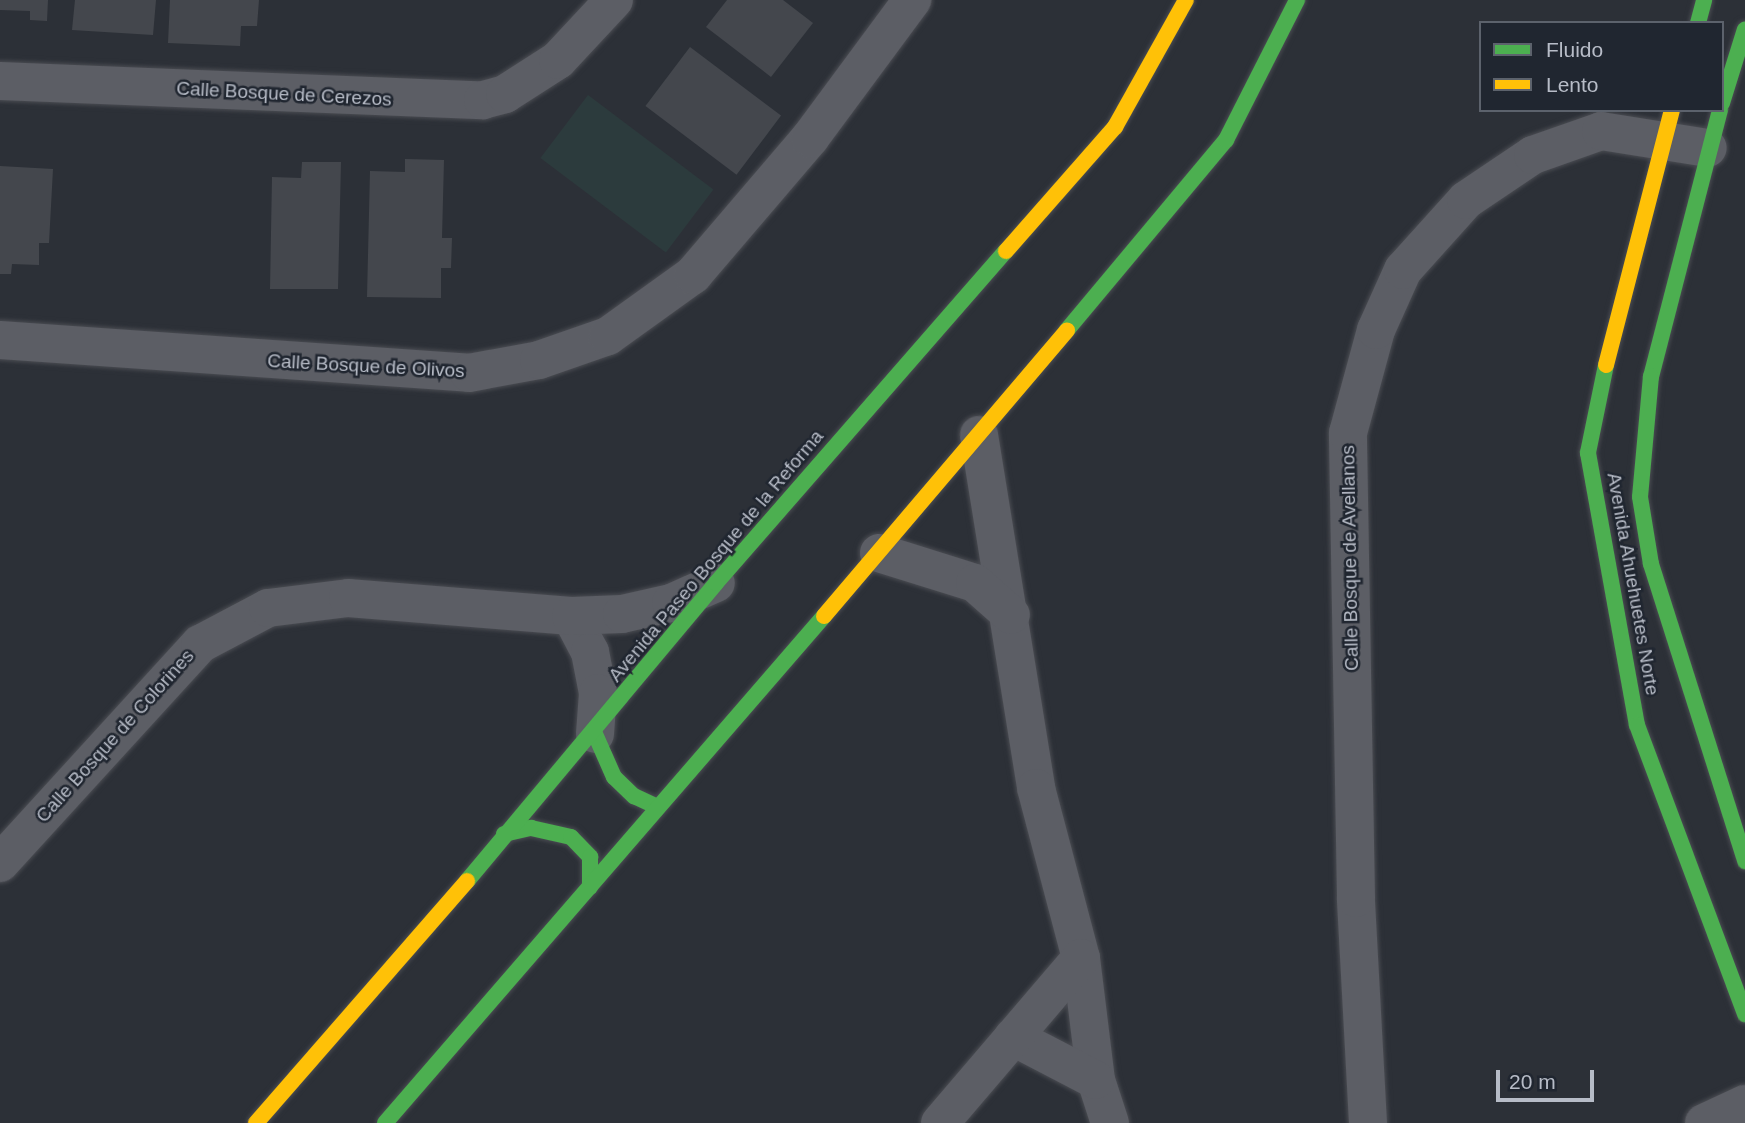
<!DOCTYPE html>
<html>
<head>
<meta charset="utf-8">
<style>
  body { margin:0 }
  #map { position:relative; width:1745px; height:1123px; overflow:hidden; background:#2c3037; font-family:Arial,sans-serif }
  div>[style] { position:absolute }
  .green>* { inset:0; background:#2c3b3d; transform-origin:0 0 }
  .building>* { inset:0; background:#44474d; transform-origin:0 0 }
  .roads { filter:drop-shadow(0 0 2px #4a4c52) drop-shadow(0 0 2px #4a4c52) }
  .street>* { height:38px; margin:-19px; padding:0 19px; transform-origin:19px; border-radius:19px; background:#5c5e65 }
  .fast>* { height:16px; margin:-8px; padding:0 8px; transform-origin:8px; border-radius:8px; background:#4caf50 }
  .slow>* { height:16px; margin:-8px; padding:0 8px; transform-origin:8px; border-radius:8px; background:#ffc107 }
  span { translate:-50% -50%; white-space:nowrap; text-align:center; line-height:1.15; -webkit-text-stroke:5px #202630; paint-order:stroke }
  .street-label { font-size:19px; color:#b7bcc7 }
  .legend { position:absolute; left:1479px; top:21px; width:245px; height:91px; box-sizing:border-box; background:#202630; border:2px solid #5c626c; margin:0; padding:9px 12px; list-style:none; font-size:21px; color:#b7bcc7 }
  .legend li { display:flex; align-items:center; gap:14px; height:35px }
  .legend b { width:35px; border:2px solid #5c626c }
  .scale { position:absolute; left:1496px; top:1070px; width:98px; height:32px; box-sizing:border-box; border:4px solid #b7bcc7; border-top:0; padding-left:9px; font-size:21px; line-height:24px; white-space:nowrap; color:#b7bcc7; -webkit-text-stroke:5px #202630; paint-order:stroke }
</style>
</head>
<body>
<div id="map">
  <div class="green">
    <i style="left:588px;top:95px;width:157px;height:79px;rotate:37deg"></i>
  </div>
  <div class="building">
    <i style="clip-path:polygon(0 0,48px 0,47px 21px,30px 20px,30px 11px,0 10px)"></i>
    <i style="clip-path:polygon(75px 0,156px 0,153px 35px,72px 30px)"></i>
    <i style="clip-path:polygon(170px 0,259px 0,257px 26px,241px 26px,240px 46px,168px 43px)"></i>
    <i style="clip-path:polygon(727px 0,783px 0,813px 23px,771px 77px,706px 27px)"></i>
    <i style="left:690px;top:47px;width:114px;height:74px;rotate:37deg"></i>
    <i style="clip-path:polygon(405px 159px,444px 160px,442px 238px,452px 238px,451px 268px,441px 268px,441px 298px,367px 297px,370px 171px,405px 172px)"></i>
    <i style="clip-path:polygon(302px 162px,341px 162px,338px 289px,270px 289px,272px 177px,301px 178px)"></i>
    <i style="clip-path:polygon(0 166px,53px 169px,49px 243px,39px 243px,39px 265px,12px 264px,11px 274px,0 274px)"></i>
  </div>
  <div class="roads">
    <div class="street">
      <i style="left:0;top:81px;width:483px;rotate:2.3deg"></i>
      <i style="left:483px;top:100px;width:23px;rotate:-15deg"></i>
      <i style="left:505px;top:94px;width:63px;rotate:-32.7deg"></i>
      <i style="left:558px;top:60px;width:82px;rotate:-47deg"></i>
      <i style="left:0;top:340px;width:470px;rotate:4deg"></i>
      <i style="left:469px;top:373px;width:71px;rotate:-10.5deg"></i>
      <i style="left:539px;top:360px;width:73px;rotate:-19.2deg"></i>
      <i style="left:608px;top:336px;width:105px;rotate:-35.7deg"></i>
      <i style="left:693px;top:275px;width:180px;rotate:-49.5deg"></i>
      <i style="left:810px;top:138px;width:172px;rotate:-53.5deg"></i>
      <i style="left:979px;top:435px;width:358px;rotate:80.8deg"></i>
      <i style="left:1036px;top:788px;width:176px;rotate:75.2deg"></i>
      <i style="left:1081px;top:958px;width:123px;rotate:83deg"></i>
      <i style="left:1096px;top:1080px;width:45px;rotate:72deg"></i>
      <i style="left:879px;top:553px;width:101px;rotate:17.4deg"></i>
      <i style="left:975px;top:583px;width:48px;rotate:41.6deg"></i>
      <i style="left:571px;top:616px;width:41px;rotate:62.2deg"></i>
      <i style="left:590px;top:652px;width:42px;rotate:79deg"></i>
      <i style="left:598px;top:693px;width:41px;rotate:94.2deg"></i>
      <i style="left:0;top:863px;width:297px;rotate:-47.6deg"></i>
      <i style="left:200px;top:644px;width:77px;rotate:-27.9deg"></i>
      <i style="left:268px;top:608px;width:81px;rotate:-7.1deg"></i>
      <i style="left:348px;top:598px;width:224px;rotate:4.6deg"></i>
      <i style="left:571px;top:616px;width:51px;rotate:-2.2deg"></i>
      <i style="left:622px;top:614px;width:50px;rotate:-12.7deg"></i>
      <i style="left:671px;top:603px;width:49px;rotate:-24deg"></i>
      <i style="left:1013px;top:1037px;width:93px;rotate:27.4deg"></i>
      <i style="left:940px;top:1123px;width:217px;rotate:-49.5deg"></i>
      <i style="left:1368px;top:1123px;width:225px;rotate:-93.1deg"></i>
      <i style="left:1356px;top:898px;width:465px;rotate:-91deg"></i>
      <i style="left:1348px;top:433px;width:107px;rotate:-74.8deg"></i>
      <i style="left:1376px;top:330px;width:66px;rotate:-65.8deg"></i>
      <i style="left:1403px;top:270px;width:94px;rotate:-48deg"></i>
      <i style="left:1466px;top:200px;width:81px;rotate:-33.9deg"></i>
      <i style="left:1533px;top:155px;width:72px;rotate:-19.4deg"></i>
      <i style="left:1601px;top:131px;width:108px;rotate:9deg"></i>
      <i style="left:1704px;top:1123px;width:45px;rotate:-24.9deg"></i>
    </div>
    <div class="fast">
      <i style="left:1698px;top:23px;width:24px;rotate:-75deg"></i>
      <i style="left:1722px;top:103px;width:77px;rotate:-72.7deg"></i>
      <i style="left:1720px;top:110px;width:275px;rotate:104.5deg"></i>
      <i style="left:1651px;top:376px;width:121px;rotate:95.2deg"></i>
      <i style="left:1640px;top:497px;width:68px;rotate:80.7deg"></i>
      <i style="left:1651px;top:564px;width:312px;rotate:72.4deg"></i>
      <i style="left:1067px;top:330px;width:248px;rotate:-50.1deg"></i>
      <i style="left:1226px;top:140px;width:157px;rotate:-63.1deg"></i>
      <i style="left:1606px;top:365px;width:90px;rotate:101.6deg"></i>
      <i style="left:1588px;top:453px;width:276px;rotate:79.8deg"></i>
      <i style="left:1637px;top:725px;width:309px;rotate:69.5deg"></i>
      <i style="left:595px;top:734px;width:47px;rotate:66.2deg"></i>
      <i style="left:614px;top:777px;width:28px;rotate:44deg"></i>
      <i style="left:634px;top:796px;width:26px;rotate:25deg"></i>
      <i style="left:504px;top:834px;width:28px;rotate:-13deg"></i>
      <i style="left:531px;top:828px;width:41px;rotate:12.7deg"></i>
      <i style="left:571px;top:837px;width:28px;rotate:46deg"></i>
      <i style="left:590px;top:857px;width:30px;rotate:90deg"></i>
      <i style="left:467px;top:881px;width:388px;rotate:-50.1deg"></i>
      <i style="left:716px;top:583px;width:441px;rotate:-48.9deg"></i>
      <i style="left:385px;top:1123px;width:671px;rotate:-49.11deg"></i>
    </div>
    <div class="slow">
      <i style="left:1006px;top:251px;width:165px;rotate:-48.7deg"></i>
      <i style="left:1115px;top:127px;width:145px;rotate:-60.8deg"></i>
      <i style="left:1606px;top:365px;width:263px;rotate:-75.5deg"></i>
      <i style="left:824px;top:616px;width:375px;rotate:-49.6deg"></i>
      <i style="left:256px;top:1123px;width:321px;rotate:-48.9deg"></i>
    </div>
  </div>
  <div class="street-label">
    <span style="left:284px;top:94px;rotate:3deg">Calle Bosque de Cerezos</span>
    <span style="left:366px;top:366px;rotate:3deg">Calle Bosque de Olivos</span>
    <span style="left:716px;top:556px;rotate:-50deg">Avenida Paseo Bosque de la Reforma</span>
    <span style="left:1350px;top:558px;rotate:-91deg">Calle Bosque de Avellanos</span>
    <span style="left:1633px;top:584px;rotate:80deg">Avenida Ahuehuetes Norte</span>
    <span style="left:115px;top:736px;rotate:-48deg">Calle Bosque de Colorines</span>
  </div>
  <ul class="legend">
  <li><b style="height:9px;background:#4caf50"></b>Fluido</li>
  <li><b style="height:9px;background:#ffc107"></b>Lento</li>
  </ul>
  <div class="scale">20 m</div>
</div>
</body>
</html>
